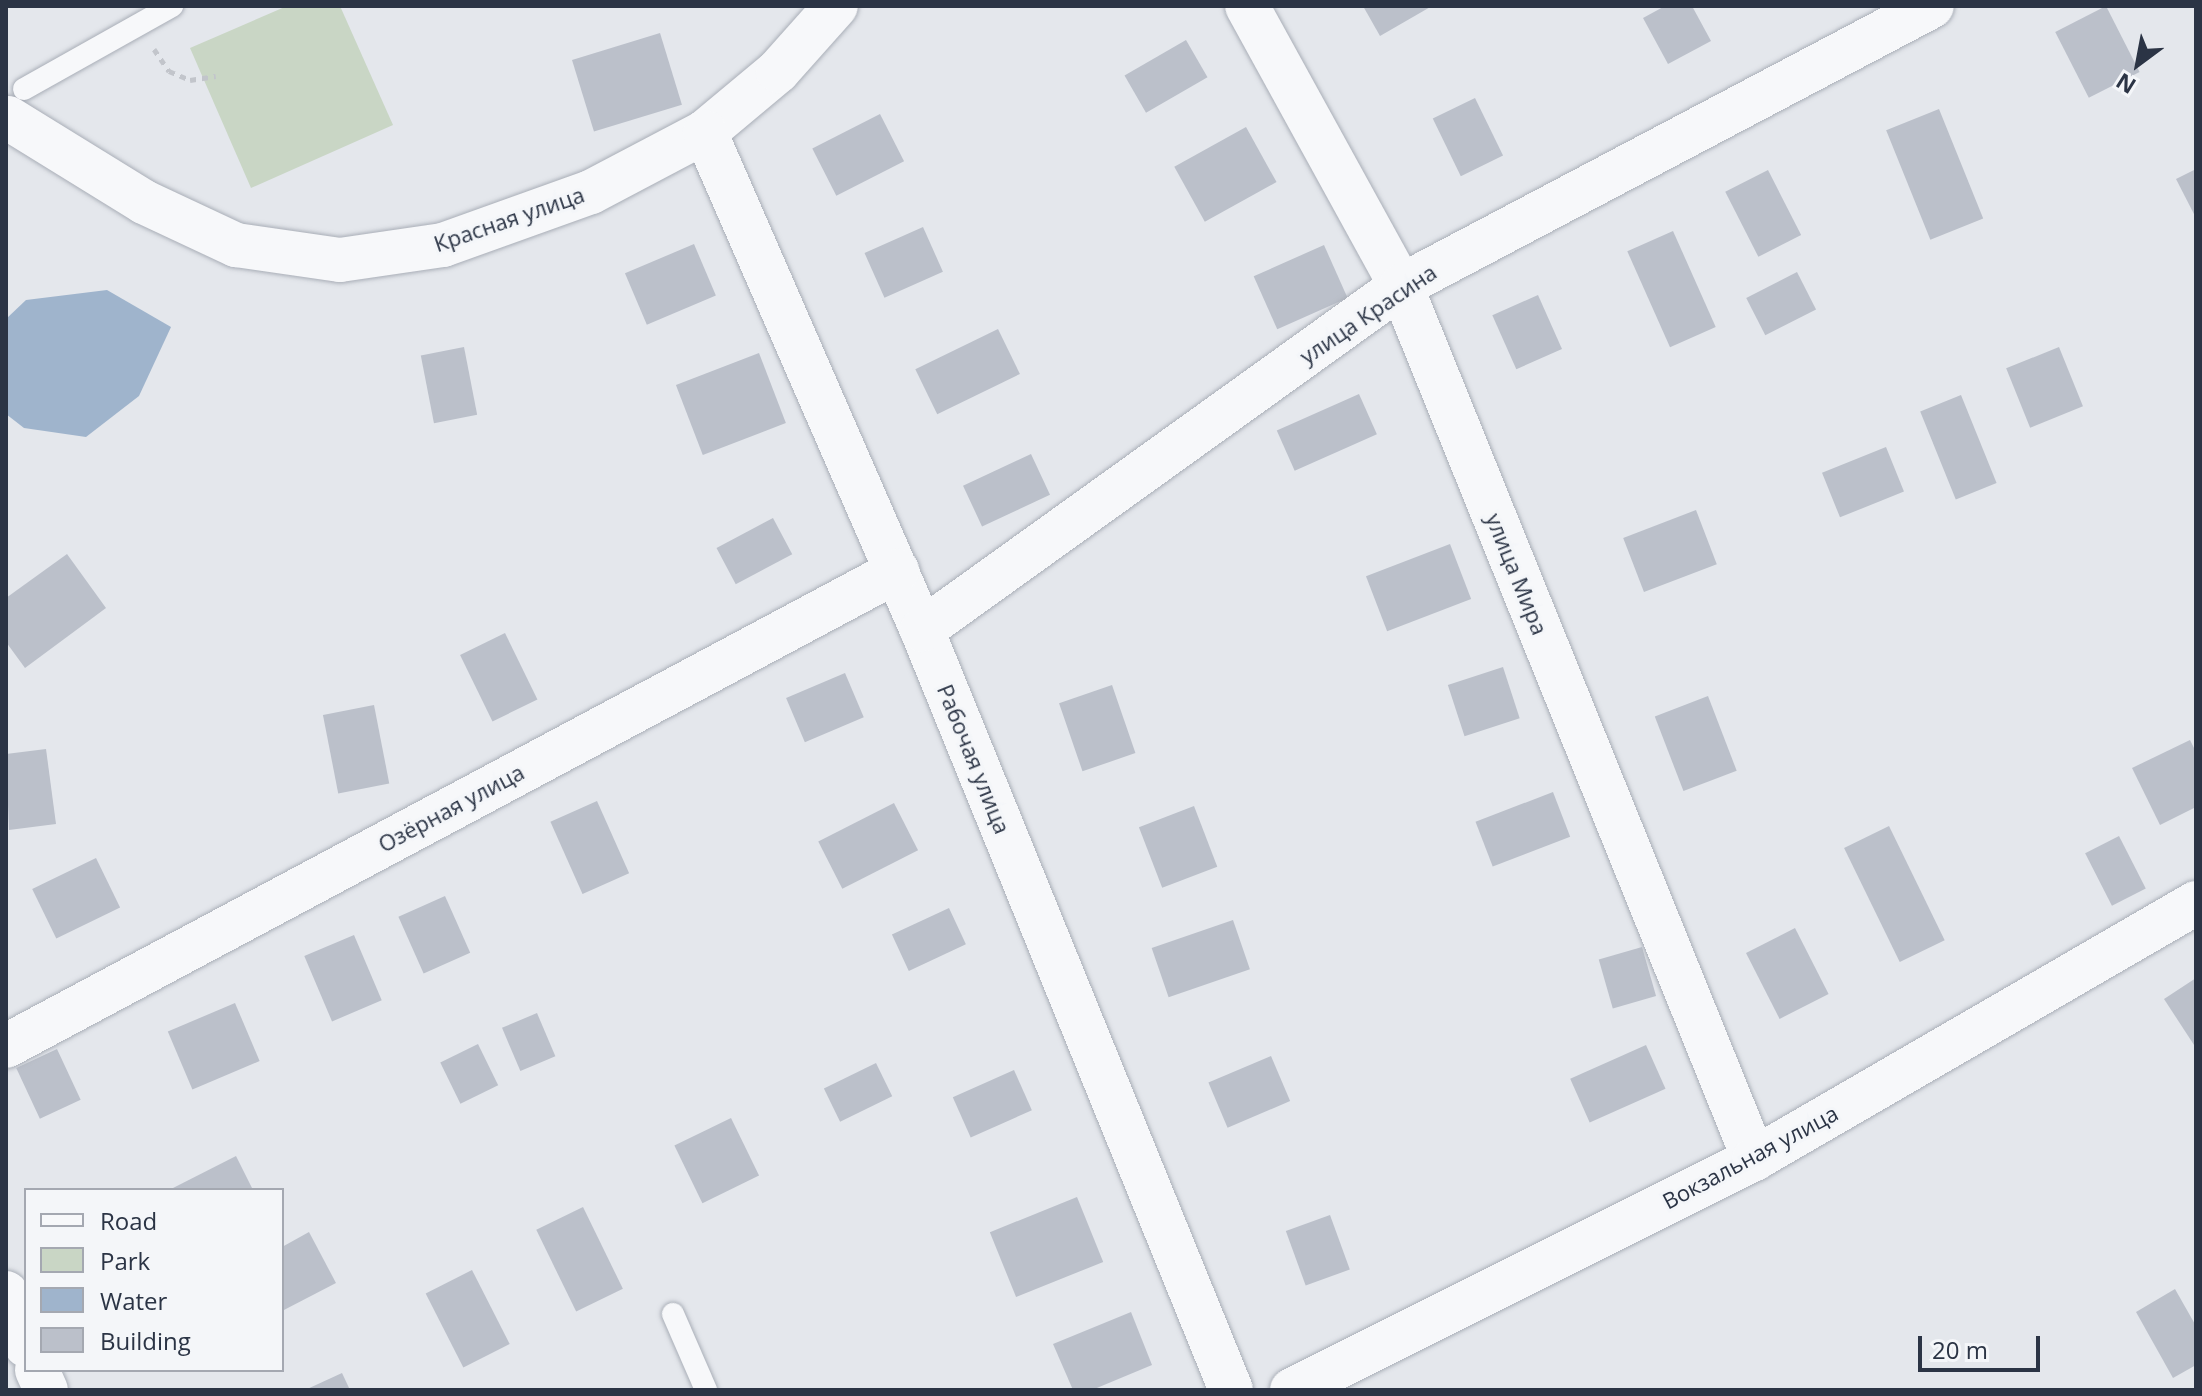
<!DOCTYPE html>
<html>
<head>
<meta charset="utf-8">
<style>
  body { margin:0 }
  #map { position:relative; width:2202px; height:1396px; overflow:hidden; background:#e4e7ec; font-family:"Open Sans",sans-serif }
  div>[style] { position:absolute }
  .green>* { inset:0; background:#c9d6c5 }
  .water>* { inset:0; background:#9fb4cc }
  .building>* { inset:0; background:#bbc0ca; transform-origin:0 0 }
  .path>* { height:5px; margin-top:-2.5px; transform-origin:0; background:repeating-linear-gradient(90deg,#c2c5cb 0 6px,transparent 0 12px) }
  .roads { filter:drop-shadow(0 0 2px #a9aeb7) drop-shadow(0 0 2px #a9aeb7) }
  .lane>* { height:22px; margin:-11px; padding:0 11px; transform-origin:11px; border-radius:11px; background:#f7f8fa }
  .street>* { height:44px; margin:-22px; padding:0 22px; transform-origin:22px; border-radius:22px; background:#f7f8fa }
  span { translate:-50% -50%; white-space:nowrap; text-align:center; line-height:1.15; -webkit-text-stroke:6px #f4f6f9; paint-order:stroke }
  .street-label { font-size:22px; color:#2b3445 }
  .frame { position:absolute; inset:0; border:8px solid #2b3445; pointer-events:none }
  .legend { position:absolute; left:24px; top:1188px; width:260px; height:184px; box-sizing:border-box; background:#f4f6f9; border:2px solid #a4a8b1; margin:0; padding:10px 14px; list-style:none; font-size:24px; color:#2b3445 }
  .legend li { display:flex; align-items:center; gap:16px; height:40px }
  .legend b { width:40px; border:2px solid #a4a8b1 }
  .north { position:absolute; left:2098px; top:24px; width:80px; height:80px; -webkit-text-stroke:6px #f4f6f9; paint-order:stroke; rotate:212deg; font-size:22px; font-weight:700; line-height:32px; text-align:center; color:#2b3445 }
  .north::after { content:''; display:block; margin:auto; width:28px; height:36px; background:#2b3445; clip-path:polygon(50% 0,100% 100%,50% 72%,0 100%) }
  .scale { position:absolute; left:1918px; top:1336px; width:122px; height:36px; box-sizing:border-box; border:4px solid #2b3445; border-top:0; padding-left:10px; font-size:24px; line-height:28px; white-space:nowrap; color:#2b3445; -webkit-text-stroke:6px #f4f6f9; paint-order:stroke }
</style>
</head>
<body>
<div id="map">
  <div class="green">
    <i style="clip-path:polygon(287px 6px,340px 6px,393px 125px,251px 188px,190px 48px)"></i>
  </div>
  <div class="water">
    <i style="clip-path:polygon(107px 290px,171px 327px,139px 396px,86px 437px,24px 428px,6px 414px,6px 319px,26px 300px)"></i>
  </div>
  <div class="building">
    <i style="clip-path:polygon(1363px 6px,1432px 6px,1380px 36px)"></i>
    <i style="clip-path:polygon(1665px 6px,1692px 6px,1711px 41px,1668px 64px,1643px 18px)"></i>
    <i style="left:2106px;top:6px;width:74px;height:57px;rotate:63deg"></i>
    <i style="left:660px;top:33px;width:75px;height:92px;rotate:73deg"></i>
    <i style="left:1186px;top:40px;width:43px;height:71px;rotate:60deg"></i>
    <i style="left:1475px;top:98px;width:64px;height:47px;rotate:64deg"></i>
    <i style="left:1939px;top:109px;width:118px;height:57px;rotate:68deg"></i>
    <i style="left:880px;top:114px;width:53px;height:76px;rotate:63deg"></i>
    <i style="left:1246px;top:127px;width:63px;height:82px;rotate:61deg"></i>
    <i style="clip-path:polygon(2196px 169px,2196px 218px,2176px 179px)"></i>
    <i style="left:1768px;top:170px;width:73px;height:48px;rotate:63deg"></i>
    <i style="left:923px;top:227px;width:49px;height:64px;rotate:66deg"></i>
    <i style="left:1673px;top:231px;width:105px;height:50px;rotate:66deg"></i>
    <i style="left:694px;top:244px;width:56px;height:75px;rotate:67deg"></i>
    <i style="left:1324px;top:245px;width:58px;height:77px;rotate:66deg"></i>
    <i style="left:1797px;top:272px;width:42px;height:57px;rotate:63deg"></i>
    <i style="left:1538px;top:295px;width:59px;height:50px;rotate:66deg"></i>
    <i style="left:998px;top:329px;width:50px;height:92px;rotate:64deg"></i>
    <i style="left:464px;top:347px;width:69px;height:44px;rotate:79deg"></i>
    <i style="left:2059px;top:347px;width:64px;height:57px;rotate:68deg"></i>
    <i style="left:759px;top:353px;width:75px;height:89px;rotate:69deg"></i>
    <i style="left:1359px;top:394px;width:44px;height:90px;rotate:66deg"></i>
    <i style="left:1961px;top:395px;width:95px;height:44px;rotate:68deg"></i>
    <i style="left:1886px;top:447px;width:48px;height:69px;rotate:68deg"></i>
    <i style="left:1031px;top:454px;width:45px;height:75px;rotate:65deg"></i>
    <i style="left:1696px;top:510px;width:58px;height:78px;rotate:69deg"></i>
    <i style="left:773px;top:518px;width:41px;height:64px;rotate:62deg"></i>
    <i style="left:1450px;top:544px;width:59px;height:90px;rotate:69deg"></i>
    <i style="clip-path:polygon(67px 554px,106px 608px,25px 668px,6px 642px,6px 598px)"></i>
    <i style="left:505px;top:633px;width:74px;height:50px;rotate:64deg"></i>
    <i style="left:1503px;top:667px;width:54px;height:58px;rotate:72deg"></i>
    <i style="left:845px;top:673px;width:48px;height:64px;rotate:67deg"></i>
    <i style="left:1112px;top:685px;width:72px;height:56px;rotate:71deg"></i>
    <i style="left:1708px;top:696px;width:80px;height:57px;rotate:69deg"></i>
    <i style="left:374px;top:705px;width:80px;height:52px;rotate:79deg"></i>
    <i style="clip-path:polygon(2190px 740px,2196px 752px,2196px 807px,2160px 825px,2132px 768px)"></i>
    <i style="clip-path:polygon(46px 749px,56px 824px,9px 830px,6px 754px)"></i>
    <i style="left:1553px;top:792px;width:48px;height:83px;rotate:69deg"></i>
    <i style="left:597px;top:801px;width:79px;height:51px;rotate:66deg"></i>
    <i style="left:894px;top:803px;width:53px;height:85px;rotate:63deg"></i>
    <i style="left:1194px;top:806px;width:65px;height:59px;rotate:69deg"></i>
    <i style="left:1889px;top:826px;width:127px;height:50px;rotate:64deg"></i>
    <i style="left:2119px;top:836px;width:59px;height:38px;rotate:63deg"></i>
    <i style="left:96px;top:858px;width:55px;height:71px;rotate:64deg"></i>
    <i style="left:445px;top:896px;width:62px;height:51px;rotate:66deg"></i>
    <i style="left:949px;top:908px;width:40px;height:63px;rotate:65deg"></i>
    <i style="left:1233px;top:920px;width:52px;height:86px;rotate:71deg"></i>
    <i style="left:1795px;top:928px;width:74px;height:55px;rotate:63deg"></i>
    <i style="left:354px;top:935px;width:71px;height:54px;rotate:67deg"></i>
    <i style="left:1642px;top:947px;width:51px;height:45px;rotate:74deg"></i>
    <i style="clip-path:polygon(2196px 978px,2196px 1048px,2164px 999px)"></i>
    <i style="left:235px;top:1003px;width:63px;height:73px;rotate:67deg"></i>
    <i style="left:537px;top:1013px;width:47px;height:38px;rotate:67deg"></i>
    <i style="left:478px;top:1044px;width:46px;height:42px;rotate:64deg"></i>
    <i style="left:1646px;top:1045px;width:48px;height:83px;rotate:66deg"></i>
    <i style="left:57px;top:1049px;width:56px;height:45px;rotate:65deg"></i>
    <i style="left:1271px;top:1056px;width:49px;height:68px;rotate:67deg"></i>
    <i style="left:876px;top:1063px;width:37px;height:58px;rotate:64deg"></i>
    <i style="left:1014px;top:1070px;width:44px;height:67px;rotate:66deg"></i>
    <i style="left:731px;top:1118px;width:64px;height:63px;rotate:64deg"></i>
    <i style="clip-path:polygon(236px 1156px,253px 1190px,174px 1190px,173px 1188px)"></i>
    <i style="left:1077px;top:1197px;width:70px;height:94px;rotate:68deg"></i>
    <i style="left:583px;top:1207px;width:91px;height:52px;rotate:64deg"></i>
    <i style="left:1330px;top:1215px;width:58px;height:47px;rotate:70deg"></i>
    <i style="clip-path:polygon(309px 1232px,336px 1283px,282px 1311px,282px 1247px)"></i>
    <i style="left:472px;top:1270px;width:83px;height:52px;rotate:63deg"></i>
    <i style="clip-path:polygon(2175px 1289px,2196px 1326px,2196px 1365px,2173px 1378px,2136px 1312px)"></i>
    <i style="clip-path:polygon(1131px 1312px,1152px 1365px,1092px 1390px,1073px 1390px,1053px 1344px)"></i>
    <i style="clip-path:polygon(342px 1373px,350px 1390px,305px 1390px)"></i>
  </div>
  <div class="path">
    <i style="left:154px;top:49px;width:27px;rotate:56deg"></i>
    <i style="left:169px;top:71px;width:23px;rotate:23deg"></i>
    <i style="left:190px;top:80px;width:26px;rotate:-9deg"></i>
  </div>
  <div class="roads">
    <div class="lane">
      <i style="left:24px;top:89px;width:170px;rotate:-29.3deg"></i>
      <i style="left:673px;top:1314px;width:83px;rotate:66.5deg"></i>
    </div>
    <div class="street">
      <i style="left:1247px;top:6px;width:320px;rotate:61.2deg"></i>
      <i style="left:1401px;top:286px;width:942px;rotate:67.98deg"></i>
      <i style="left:8px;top:118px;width:160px;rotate:31.7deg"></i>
      <i style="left:144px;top:202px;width:102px;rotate:25.1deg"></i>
      <i style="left:236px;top:245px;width:105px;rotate:8.2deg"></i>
      <i style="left:340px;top:260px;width:104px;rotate:-8.3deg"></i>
      <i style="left:443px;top:245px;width:157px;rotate:-19.7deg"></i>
      <i style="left:591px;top:192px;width:129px;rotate:-27.8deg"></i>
      <i style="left:705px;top:132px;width:95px;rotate:-39.9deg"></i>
      <i style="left:778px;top:71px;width:87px;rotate:-48.3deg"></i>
      <i style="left:705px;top:132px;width:543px;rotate:66.46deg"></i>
      <i style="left:922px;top:630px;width:820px;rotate:67.87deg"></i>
      <i style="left:922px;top:630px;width:590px;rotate:-35.68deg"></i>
      <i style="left:1401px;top:286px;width:600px;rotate:-27.8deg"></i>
      <i style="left:6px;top:1046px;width:1010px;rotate:-28.06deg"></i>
      <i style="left:6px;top:1293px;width:56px;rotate:69deg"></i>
      <i style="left:37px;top:1370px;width:22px;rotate:66deg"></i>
      <i style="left:1292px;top:1390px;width:517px;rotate:-26.57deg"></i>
      <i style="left:1754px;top:1159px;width:511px;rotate:-30.08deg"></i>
    </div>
  </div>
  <div class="street-label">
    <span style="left:509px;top:219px;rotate:-19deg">Красная улица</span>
    <span style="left:1368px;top:314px;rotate:-34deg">улица Красина</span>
    <span style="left:1517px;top:574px;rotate:68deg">улица Мира</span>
    <span style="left:974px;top:759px;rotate:68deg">Рабочая улица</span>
    <span style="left:451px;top:808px;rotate:-28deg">Озёрная улица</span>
    <span style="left:1750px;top:1157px;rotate:-28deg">Вокзальная улица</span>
  </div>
  <div class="frame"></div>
  <ul class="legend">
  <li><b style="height:10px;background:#f7f8fa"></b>Road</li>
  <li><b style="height:22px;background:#c9d6c5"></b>Park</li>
  <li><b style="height:22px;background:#9fb4cc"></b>Water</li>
  <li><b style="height:22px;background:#bbc0ca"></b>Building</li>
  </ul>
  <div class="north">N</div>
  <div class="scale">20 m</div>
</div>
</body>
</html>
